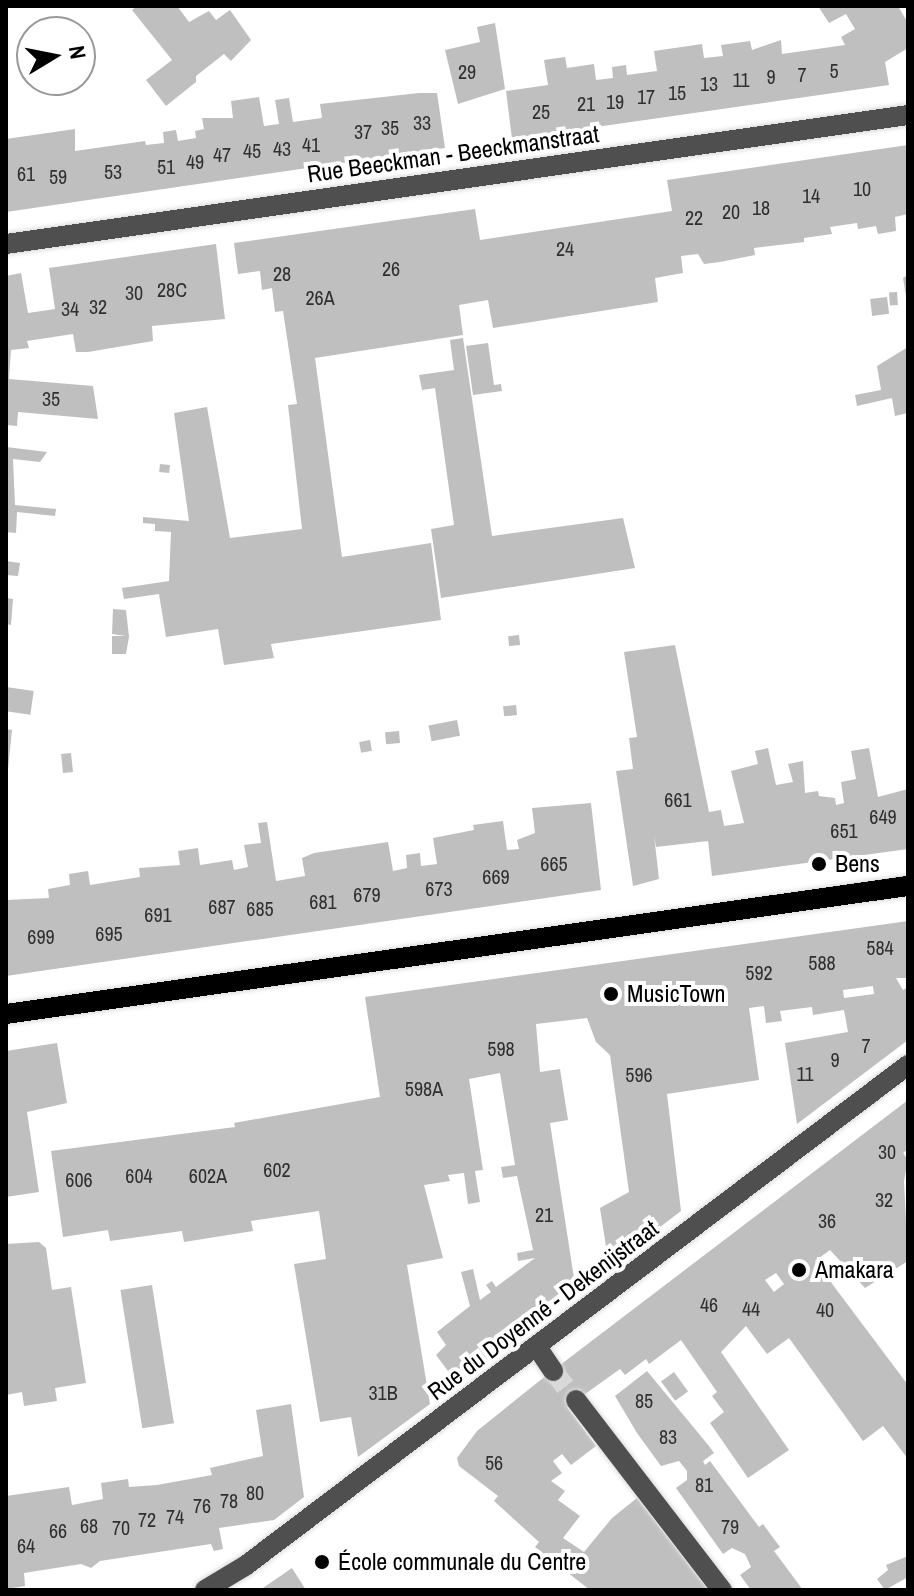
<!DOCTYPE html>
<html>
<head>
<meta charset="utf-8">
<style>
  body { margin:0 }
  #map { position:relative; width:914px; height:1596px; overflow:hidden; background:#fff; font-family:"Archivo Narrow",sans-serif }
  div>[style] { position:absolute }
  .building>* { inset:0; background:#bfbfbf; transform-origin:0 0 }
  .minor-tunnel>* { height:20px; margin-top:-10px; transform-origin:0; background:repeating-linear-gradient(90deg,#d9d9d9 0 20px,transparent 0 30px) }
  .roads { filter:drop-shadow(0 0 2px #dbdbdb) drop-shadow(0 0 2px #dbdbdb) }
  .minor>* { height:20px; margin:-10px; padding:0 10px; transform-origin:10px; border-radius:10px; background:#4f4f4f }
  .major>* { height:20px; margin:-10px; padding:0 10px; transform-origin:10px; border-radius:10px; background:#000 }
  .tram>* { height:2px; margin:-1px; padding:0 1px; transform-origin:1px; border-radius:1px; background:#000 }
  .dots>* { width:22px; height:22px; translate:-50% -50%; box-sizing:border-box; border:4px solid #fff; border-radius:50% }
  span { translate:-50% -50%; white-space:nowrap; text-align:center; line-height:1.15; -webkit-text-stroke:8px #fff; paint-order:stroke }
  .number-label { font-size:20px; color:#303030 }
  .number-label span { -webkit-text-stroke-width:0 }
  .street-label { font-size:24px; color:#000 }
  .poi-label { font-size:24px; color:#000 }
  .left { translate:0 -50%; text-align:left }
  .frame { position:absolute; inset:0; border:8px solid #000; pointer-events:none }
  .north { position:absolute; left:16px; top:16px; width:80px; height:80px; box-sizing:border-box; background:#fff; border:2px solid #999; border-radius:50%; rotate:80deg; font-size:22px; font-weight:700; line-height:32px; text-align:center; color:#000 }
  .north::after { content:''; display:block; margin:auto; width:28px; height:36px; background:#000; clip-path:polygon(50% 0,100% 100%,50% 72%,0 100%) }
</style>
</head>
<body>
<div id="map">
  <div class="building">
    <i style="clip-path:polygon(137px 6px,177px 6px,189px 22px,209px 11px,216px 20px,230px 10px,251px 40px,231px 61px,224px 54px,196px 76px,196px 82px,166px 106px,146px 80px,172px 60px,132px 10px)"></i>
    <i style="clip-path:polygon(818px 6px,898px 6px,908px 23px,908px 48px,885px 62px,889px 85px,512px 139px,506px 91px,548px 85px,544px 60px,565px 57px,567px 68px,594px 64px,596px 80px,613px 78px,612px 67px,626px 65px,627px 75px,657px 71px,654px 51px,702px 44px,704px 58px,723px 56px,721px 45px,750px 41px,752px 50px,781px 40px,782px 54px,845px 45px,841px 37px,855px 29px,846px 14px,829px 23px)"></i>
    <i style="clip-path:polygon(495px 23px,505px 89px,458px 104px,445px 50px,480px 42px,477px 27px)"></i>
    <i style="clip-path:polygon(419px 93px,437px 93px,445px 148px,6px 212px,6px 139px,75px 129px,75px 151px,145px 141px,146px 145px,164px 143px,163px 132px,176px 130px,178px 141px,196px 138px,195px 131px,204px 129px,202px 118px,233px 118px,231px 101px,259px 97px,264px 126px,279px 124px,275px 100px,289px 98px,293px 122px,322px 118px,320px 104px)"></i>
    <i style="clip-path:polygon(908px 145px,908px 214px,895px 217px,896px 231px,878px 234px,876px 226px,858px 229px,857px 223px,830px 227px,832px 234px,804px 238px,804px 242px,754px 248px,755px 255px,720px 262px,704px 264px,698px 254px,681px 256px,683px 273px,655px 278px,658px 302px,493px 328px,488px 300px,459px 305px,463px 335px,315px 358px,342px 557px,431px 543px,441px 620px,271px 644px,274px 658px,224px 665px,218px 629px,166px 637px,159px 594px,124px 599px,122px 588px,169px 581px,171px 532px,155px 531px,155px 524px,143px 523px,143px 517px,189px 521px,174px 413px,207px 407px,230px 538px,302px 529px,288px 405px,297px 404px,283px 311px,275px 312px,272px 288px,262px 290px,260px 271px,238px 274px,234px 243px,475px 209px,480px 240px,672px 211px,667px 180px)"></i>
    <i style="clip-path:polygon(216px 244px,225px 319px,152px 326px,153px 341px,88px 352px,76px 352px,73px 334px,27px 341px,29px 348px,11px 350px,9px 379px,93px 386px,98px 419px,18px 412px,17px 426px,6px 425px,6px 276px,21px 273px,28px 313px,55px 309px,49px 268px)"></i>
    <i style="clip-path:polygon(908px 275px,908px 296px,906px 296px,903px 278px)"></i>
    <i style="left:897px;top:292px;width:13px;height:8px;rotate:86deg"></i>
    <i style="left:887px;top:297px;width:17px;height:17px;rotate:83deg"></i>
    <i style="clip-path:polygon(463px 338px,492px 536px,623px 518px,635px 568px,441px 598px,431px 529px,454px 525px,435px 388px,422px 390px,419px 375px,454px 370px,450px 340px)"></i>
    <i style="clip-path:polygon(488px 343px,494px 385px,501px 384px,502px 391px,473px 395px,466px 346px)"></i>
    <i style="clip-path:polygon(908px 347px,908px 413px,895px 416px,892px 398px,857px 406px,855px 395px,881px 390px,877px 366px)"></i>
    <i style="clip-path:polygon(6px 447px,47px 452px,40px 462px,13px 459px,15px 505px,56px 509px,55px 516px,17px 512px,16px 533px,6px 532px)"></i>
    <i style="left:160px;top:464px;width:10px;height:8px;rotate:6deg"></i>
    <i style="clip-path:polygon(6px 561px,20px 563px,18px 576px,6px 575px)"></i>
    <i style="clip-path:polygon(6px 598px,13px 599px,11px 625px,6px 624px)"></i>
    <i style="clip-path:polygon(113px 609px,126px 610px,129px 637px,126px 654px,112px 654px,112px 636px,126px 636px,112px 634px)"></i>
    <i style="left:519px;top:635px;width:10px;height:11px;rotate:84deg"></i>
    <i style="clip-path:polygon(675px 645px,709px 812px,721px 810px,724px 826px,744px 823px,731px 771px,758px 764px,755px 751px,768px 748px,776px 785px,793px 782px,788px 764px,803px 761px,805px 793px,818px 791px,819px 796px,835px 798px,836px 805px,844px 803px,841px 782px,856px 779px,851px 751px,869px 748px,878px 797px,908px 789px,908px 849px,712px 876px,708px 841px,656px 847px,654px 835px,659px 879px,633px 886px,616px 771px,633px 769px,629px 738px,637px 737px,624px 652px)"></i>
    <i style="left:6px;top:687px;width:28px;height:24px;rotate:8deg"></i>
    <i style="left:516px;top:705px;width:10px;height:13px;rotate:84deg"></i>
    <i style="left:457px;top:720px;width:16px;height:29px;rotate:79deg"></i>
    <i style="clip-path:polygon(6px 729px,12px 730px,8px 769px,6px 769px)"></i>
    <i style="left:399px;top:731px;width:12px;height:14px;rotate:85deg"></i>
    <i style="left:370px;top:740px;width:11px;height:11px;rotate:80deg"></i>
    <i style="left:71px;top:753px;width:19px;height:10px;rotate:84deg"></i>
    <i style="clip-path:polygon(591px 803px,601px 890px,6px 976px,6px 900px,49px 898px,48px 889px,70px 885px,69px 874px,88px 871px,90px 885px,140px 877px,139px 868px,180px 865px,178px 851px,198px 848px,200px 865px,232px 860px,234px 870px,248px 867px,244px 845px,261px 843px,258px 823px,267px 822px,276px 881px,305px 876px,302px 858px,314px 853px,388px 842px,393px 871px,407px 868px,406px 855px,420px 853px,421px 866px,437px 864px,433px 838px,474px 830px,473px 825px,503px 821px,507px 850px,519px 849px,517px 840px,535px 833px,532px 808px)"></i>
    <i style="clip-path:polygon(evenodd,908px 921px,908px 978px,896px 978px,903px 990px,908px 987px,908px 1040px,797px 1124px,785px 1043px,848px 1032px,844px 1010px,813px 1015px,812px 1007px,780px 1011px,782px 1021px,766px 1023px,764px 1006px,749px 1008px,759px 1080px,667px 1094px,681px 1211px,609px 1266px,600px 1208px,629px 1192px,610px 1055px,596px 1042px,587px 1018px,536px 1024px,540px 1072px,560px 1069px,568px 1120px,550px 1123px,576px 1291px,457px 1383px,436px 1355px,446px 1345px,437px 1332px,470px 1306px,461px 1272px,473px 1269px,480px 1300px,491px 1292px,486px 1285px,492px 1281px,496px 1287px,535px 1258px,518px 1261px,517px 1253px,533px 1250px,517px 1176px,503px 1178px,501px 1167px,515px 1165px,500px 1073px,469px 1079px,483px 1170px,475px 1171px,480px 1202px,468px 1204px,464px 1173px,448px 1175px,450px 1181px,424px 1185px,443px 1258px,407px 1265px,430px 1404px,358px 1457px,351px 1417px,320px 1422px,294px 1264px,326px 1259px,319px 1211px,251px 1221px,253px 1231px,184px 1242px,182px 1231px,110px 1241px,108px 1230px,63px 1237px,51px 1151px,235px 1127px,234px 1123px,380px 1097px,365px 997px,908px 921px,873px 986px,874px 994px,844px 998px,843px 990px,873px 986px)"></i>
    <i style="clip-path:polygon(57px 1043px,67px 1103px,27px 1112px,39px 1192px,6px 1197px,6px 1051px)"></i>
    <i style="clip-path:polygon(evenodd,908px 1100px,908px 1149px,903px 1153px,908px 1160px,904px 1181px,908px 1261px,865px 1288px,830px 1250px,815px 1261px,908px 1385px,908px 1459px,883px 1426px,863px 1441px,789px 1338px,767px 1354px,746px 1326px,721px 1352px,789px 1450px,748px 1478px,710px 1423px,724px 1412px,712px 1396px,717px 1392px,681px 1340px,649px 1364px,646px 1359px,625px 1375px,620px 1369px,567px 1407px,596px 1446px,571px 1465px,562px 1454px,553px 1461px,562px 1473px,551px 1481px,565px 1491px,558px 1500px,580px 1516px,563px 1538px,584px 1552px,612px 1518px,637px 1498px,708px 1590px,590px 1590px,535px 1547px,539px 1542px,494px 1501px,498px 1496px,459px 1466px,457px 1458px,477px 1431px,543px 1378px,908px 1100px,776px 1273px,784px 1284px,774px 1292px,765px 1280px,776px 1273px)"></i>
    <i style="clip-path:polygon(39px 1242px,46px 1248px,52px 1290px,71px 1287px,86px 1383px,55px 1388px,57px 1401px,24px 1406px,22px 1392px,6px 1395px,6px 1244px)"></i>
    <i style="left:152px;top:1285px;width:140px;height:32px;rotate:81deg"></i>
    <i style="clip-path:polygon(647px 1371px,709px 1446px,714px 1453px,703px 1461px,705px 1465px,710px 1461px,759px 1527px,763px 1524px,780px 1547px,774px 1551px,803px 1590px,751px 1590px,740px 1575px,751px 1567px,745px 1554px,732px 1548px,723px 1554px,676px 1488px,687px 1480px,687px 1471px,679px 1461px,661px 1466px,637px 1433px,615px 1396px)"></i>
    <i style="left:674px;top:1372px;width:24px;height:16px;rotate:54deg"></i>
    <i style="clip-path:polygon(291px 1404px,304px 1497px,274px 1520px,219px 1528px,223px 1549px,214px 1551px,211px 1544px,100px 1561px,91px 1568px,81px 1564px,24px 1573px,25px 1586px,6px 1589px,6px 1496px,69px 1487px,72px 1505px,103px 1499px,101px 1483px,128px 1479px,129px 1487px,157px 1485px,212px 1475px,210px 1468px,263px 1456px,256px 1410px)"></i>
    <i style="clip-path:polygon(908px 1556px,908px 1577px,885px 1590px,877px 1579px,888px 1570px,886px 1565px)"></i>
    <i style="clip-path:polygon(292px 1568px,306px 1590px,260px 1590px)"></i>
  </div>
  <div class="minor-tunnel">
    <i style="left:553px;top:1371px;width:37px;rotate:52deg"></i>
  </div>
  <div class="roads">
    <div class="minor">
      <i style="left:6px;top:244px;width:911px;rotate:-8.14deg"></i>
      <i style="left:537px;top:1347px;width:29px;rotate:56deg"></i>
      <i style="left:576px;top:1400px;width:240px;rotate:52.5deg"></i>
      <i style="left:205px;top:1590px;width:47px;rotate:-31deg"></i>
      <i style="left:245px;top:1566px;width:831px;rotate:-37.08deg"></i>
    </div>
    <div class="major">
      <i style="left:6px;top:1014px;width:911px;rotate:-8.08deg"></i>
    </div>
  </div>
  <div class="tram">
    <i style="left:6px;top:1007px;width:911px;rotate:-8.2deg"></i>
    <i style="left:6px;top:1021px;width:911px;rotate:-8.01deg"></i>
  </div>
  <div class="dots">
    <i style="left:819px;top:864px;background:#000"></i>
    <i style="left:611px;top:994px;background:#000"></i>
    <i style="left:799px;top:1270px;background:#000"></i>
    <i style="left:322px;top:1562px;background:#000"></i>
  </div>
  <div class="number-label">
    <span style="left:834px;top:70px">5</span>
    <span style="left:467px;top:71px">29</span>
    <span style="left:802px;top:74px">7</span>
    <span style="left:771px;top:76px">9</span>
    <span style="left:741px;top:79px">11</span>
    <span style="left:709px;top:83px">13</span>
    <span style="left:677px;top:92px">15</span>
    <span style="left:646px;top:96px">17</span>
    <span style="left:615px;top:101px">19</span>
    <span style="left:586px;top:103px">21</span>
    <span style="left:541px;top:111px">25</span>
    <span style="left:422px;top:122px">33</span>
    <span style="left:390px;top:127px">35</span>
    <span style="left:363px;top:131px">37</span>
    <span style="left:311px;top:144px">41</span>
    <span style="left:282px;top:148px">43</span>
    <span style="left:252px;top:150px">45</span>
    <span style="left:222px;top:154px">47</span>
    <span style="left:195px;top:161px">49</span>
    <span style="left:166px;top:166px">51</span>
    <span style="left:113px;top:171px">53</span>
    <span style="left:26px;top:173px">61</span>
    <span style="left:58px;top:176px">59</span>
    <span style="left:862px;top:188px">10</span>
    <span style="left:811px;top:195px">14</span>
    <span style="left:761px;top:207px">18</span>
    <span style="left:731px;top:211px">20</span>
    <span style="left:694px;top:217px">22</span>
    <span style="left:565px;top:248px">24</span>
    <span style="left:391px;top:268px">26</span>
    <span style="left:282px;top:273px">28</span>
    <span style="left:172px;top:289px">28C</span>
    <span style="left:134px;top:292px">30</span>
    <span style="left:320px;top:297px">26A</span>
    <span style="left:98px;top:306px">32</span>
    <span style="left:70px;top:308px">34</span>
    <span style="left:51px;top:398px">35</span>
    <span style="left:678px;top:799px">661</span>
    <span style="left:883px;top:816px">649</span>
    <span style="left:844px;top:830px">651</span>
    <span style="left:554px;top:863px">665</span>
    <span style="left:496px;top:876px">669</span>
    <span style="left:439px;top:888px">673</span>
    <span style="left:367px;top:894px">679</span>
    <span style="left:323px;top:901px">681</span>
    <span style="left:222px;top:906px">687</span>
    <span style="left:260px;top:908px">685</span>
    <span style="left:158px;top:914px">691</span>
    <span style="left:109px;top:933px">695</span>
    <span style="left:41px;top:936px">699</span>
    <span style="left:880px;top:947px">584</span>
    <span style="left:822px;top:962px">588</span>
    <span style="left:759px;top:972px">592</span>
    <span style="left:866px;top:1045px">7</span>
    <span style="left:501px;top:1048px">598</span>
    <span style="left:835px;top:1059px">9</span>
    <span style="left:805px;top:1073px">11</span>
    <span style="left:639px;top:1074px">596</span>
    <span style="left:424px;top:1088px">598A</span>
    <span style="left:887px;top:1151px">30</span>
    <span style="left:277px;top:1169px">602</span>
    <span style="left:139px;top:1175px">604</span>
    <span style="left:208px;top:1175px">602A</span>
    <span style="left:79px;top:1179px">606</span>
    <span style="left:884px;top:1199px">32</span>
    <span style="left:544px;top:1214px">21</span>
    <span style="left:827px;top:1220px">36</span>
    <span style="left:709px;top:1304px">46</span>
    <span style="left:751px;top:1308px">44</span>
    <span style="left:825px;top:1309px">40</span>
    <span style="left:383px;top:1392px">31B</span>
    <span style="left:644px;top:1400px">85</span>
    <span style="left:668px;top:1436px">83</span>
    <span style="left:494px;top:1462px">56</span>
    <span style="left:704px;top:1484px">81</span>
    <span style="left:255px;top:1492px">80</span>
    <span style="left:229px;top:1500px">78</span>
    <span style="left:202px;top:1505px">76</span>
    <span style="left:175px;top:1516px">74</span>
    <span style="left:147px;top:1519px">72</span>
    <span style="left:89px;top:1525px">68</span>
    <span style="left:730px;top:1526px">79</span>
    <span style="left:121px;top:1527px">70</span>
    <span style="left:58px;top:1530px">66</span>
    <span style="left:26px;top:1545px">64</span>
  </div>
  <div class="street-label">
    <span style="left:453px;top:154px;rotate:-8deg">Rue Beeckman - Beeckmanstraat</span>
    <span style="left:543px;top:1310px;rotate:-37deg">Rue du Doyenné - Dekenijstraat</span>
  </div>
  <div class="poi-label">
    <span class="left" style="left:835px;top:864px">Bens</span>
    <span class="left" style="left:627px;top:994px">MusicTown</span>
    <span class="left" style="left:815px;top:1270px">Amakara</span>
    <span class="left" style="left:338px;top:1562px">École communale du Centre</span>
  </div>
  <div class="frame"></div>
  <div class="north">N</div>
</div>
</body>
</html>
